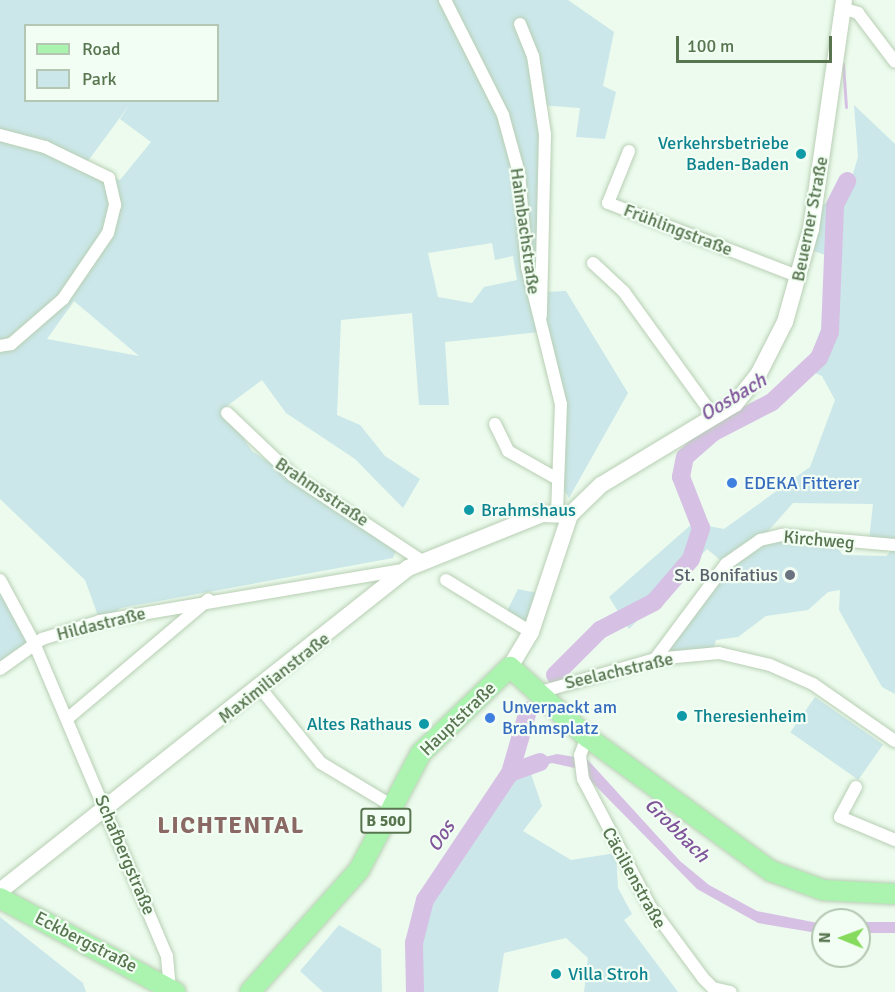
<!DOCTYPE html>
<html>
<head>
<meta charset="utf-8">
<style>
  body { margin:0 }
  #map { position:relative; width:895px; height:992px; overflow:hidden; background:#ecfbed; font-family:Signika,sans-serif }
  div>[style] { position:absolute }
  .green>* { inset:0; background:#cbe7e9; transform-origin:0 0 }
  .water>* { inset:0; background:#d6c1e4; transform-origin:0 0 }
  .stream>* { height:3px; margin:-1.5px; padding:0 1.5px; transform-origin:1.5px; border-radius:1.5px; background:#d6c1e4 }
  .river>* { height:18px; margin:-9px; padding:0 9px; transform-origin:9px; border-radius:9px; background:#d6c1e4 }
  .roads { filter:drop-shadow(0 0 2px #b8cfb4) drop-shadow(0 0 2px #b8cfb4) }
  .minor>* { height:12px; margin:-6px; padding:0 6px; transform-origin:6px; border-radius:6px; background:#fff }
  .secondary>* { height:16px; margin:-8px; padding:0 8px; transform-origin:8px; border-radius:8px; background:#fff }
  .primary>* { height:20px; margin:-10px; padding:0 10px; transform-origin:10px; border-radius:10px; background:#abf4b0 }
  .dots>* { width:16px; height:16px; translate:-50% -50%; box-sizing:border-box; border:3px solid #f2fef3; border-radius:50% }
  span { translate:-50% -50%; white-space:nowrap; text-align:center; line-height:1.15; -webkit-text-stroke:4.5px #f2fef3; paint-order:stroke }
  .shield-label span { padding:2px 4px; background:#f2fef3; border:2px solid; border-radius:4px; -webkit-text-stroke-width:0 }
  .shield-label { font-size:16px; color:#587550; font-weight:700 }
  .culture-label { font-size:18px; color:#0d838f }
  .right { translate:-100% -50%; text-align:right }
  .left { translate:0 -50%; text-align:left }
  .street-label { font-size:18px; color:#587550 }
  .shop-label { font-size:18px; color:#366cbe }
  .worship-label { font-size:18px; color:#5b616d }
  .water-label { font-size:20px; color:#80559b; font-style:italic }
  .district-label { font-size:24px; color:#8a6864; font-weight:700; letter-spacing:1.5px }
  .legend { position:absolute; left:24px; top:24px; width:195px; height:78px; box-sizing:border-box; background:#f2fef3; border:2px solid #b4c7b2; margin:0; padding:8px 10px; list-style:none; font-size:18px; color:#587550 }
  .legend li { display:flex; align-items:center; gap:12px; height:30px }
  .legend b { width:30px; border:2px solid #b4c7b2 }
  .north { position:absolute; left:811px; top:908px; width:60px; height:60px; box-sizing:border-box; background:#f2fef3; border:2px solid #b4c7b2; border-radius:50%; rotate:271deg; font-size:16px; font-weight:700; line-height:24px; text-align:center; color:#587550 }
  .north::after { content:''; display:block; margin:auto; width:21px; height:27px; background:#86da5c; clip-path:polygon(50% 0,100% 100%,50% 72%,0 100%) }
  .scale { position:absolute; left:676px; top:36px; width:156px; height:27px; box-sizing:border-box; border:3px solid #587550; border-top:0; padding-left:8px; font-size:18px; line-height:21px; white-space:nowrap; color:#587550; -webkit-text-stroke:4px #f2fef3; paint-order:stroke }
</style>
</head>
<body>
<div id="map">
  <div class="green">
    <i style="clip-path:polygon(evenodd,0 0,568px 0,614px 32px,603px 86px,616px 92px,605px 139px,576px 137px,580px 108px,539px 105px,544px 292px,566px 291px,628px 393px,569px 498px,559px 482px,562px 427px,540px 332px,445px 342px,449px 405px,419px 405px,412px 313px,341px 320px,337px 415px,360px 425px,385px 456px,420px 479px,403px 508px,355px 459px,286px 413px,262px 380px,227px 406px,227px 413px,252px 451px,397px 549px,393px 558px,121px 608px,100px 621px,85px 580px,0 499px,0 0,26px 26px,218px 26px,218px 100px,26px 100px,26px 26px,0 0,130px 104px,120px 119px,151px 142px,120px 180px,85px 165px,130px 104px,0 0,492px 243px,495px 260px,513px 256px,517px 280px,484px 287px,472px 303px,438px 297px,428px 253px,492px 243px,0 0,74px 301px,139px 356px,47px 339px,74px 301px)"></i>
    <i style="clip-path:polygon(854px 105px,895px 144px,895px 542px,869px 540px,873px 504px,793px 503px,761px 539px,833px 543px,843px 555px,886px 556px,895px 547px,895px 694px,882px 687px,839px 610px,840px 590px,828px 592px,808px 610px,766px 616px,738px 637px,716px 640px,712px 653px,675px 657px,667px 646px,725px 564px,707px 549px,629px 629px,609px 597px,693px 523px,724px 529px,810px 467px,835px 400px,822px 376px,806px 369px,828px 310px,828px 256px,811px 250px,821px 206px,848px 190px,858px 157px)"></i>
    <i style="clip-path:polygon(0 581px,34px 643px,0 669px)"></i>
    <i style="clip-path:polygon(518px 589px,537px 593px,526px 626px,505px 615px)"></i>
    <i style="left:815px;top:697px;width:83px;height:43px;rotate:35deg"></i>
    <i style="clip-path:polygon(530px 771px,542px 806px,523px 831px,571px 860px,616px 853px,618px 888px,632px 914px,624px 920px,678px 992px,584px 992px,588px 958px,566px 938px,504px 953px,498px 992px,413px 992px,410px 934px,421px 897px,461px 830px,513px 775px)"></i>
    <i style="clip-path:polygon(0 917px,83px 983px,86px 992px,0 992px)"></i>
    <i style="clip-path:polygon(339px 925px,381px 949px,382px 992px,323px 992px,300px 971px)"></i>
  </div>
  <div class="water">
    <i style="clip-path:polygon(557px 754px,587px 759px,680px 861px,709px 885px,757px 911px,823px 924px,823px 934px,758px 923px,697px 889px,579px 769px,552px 763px,518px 774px,517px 764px)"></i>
    <i style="left:895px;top:922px;width:11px;height:36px;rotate:90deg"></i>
  </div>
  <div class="stream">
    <i style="left:843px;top:64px;width:43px;rotate:86deg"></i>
  </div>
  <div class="river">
    <i style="left:555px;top:675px;width:64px;rotate:-45deg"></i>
    <i style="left:600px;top:630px;width:61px;rotate:-27.4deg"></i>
    <i style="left:654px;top:602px;width:57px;rotate:-49.3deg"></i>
    <i style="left:691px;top:559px;width:33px;rotate:-72deg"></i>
    <i style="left:701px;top:528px;width:55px;rotate:-111.4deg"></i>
    <i style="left:681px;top:477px;width:20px;rotate:-79deg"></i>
    <i style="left:685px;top:457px;width:38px;rotate:-41deg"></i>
    <i style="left:714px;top:432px;width:65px;rotate:-27.3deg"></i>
    <i style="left:772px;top:402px;width:64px;rotate:-43.1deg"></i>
    <i style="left:819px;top:358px;width:28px;rotate:-67deg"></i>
    <i style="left:830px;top:332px;width:127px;rotate:-87.7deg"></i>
    <i style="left:835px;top:205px;width:27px;rotate:-63deg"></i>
    <i style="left:510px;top:773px;width:32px;rotate:-20deg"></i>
    <i style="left:415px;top:992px;width:49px;rotate:-91.2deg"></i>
    <i style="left:414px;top:943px;width:44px;rotate:-75.7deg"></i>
    <i style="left:425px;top:900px;width:153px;rotate:-56.2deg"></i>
    <i style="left:510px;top:773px;width:65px;rotate:-73.8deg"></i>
  </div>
  <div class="roads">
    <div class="minor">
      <i style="left:445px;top:0;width:129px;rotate:63.2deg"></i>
      <i style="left:503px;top:115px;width:60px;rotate:74.6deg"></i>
      <i style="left:519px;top:173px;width:94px;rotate:85.1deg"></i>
      <i style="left:527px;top:267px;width:141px;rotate:76.1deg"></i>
      <i style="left:561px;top:404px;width:108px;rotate:92.1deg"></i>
      <i style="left:842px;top:8px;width:17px;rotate:17deg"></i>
      <i style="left:858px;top:13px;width:61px;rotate:52.9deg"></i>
      <i style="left:520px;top:24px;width:35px;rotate:68deg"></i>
      <i style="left:533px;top:56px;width:79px;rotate:81.3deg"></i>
      <i style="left:545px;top:134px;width:182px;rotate:91.3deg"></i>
      <i style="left:0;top:135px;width:47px;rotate:14.9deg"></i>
      <i style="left:45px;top:147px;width:71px;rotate:25.8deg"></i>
      <i style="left:109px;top:178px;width:28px;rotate:77deg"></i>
      <i style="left:115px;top:205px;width:29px;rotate:104deg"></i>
      <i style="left:108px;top:233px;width:80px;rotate:124.3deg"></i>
      <i style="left:63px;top:299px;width:69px;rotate:139.1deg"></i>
      <i style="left:11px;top:344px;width:11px;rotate:170deg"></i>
      <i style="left:629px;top:151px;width:56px;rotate:112deg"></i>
      <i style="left:608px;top:203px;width:206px;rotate:21.1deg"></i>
      <i style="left:593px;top:263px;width:42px;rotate:43.1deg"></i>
      <i style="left:624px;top:292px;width:155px;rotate:54.2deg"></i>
      <i style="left:227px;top:413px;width:90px;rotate:43.6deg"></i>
      <i style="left:292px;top:475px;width:159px;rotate:33.5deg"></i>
      <i style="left:495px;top:424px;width:30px;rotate:64deg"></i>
      <i style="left:508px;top:451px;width:53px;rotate:29.5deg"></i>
      <i style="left:0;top:580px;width:72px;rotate:61.6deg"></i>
      <i style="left:34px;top:643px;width:340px;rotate:67deg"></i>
      <i style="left:167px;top:956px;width:32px;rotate:85deg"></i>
      <i style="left:446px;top:580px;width:100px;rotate:31.5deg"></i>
      <i style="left:655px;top:659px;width:119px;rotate:-53.2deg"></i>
      <i style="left:726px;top:564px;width:42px;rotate:-35.2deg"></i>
      <i style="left:760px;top:540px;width:23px;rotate:-13deg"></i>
      <i style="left:782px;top:535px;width:113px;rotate:5.1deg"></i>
      <i style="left:0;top:669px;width:52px;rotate:-35.5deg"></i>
      <i style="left:42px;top:639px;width:61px;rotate:-17.2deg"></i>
      <i style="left:100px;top:621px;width:310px;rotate:-9.6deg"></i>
      <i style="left:261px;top:689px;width:95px;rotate:51deg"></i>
      <i style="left:321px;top:763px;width:85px;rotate:31.1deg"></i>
      <i style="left:537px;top:693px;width:123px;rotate:-16.1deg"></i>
      <i style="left:655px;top:659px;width:64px;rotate:-5.4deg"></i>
      <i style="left:719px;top:653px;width:52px;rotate:13.2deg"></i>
      <i style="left:770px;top:665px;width:47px;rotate:23.8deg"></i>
      <i style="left:813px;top:684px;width:100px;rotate:34.8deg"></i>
      <i style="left:67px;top:719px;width:185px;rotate:-40.2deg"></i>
      <i style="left:587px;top:737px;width:19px;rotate:111deg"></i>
      <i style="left:580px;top:755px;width:24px;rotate:83deg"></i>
      <i style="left:583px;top:779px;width:144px;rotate:62.2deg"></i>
      <i style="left:650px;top:906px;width:89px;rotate:53.6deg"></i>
      <i style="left:703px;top:978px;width:14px;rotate:45deg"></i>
      <i style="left:713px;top:988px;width:18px;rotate:13deg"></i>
      <i style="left:856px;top:787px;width:34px;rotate:118deg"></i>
      <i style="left:840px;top:817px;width:60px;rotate:22.7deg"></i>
    </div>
    <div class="secondary">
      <i style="left:510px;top:667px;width:41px;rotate:-59deg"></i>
      <i style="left:531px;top:632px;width:123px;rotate:-71.6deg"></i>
      <i style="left:570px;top:515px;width:43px;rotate:-44.1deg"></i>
      <i style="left:601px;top:485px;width:157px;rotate:-31.2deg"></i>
      <i style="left:735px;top:404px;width:39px;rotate:-52deg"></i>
      <i style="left:759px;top:373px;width:57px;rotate:-63deg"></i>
      <i style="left:785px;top:322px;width:97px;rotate:-74.4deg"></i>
      <i style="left:811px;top:229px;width:231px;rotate:-81.8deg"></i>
      <i style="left:0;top:891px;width:520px;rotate:-38.37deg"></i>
      <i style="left:408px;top:568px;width:144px;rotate:-21.9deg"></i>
      <i style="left:542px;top:514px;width:28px;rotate:2deg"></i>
    </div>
    <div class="primary">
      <i style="left:0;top:898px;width:199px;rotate:28.2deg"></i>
      <i style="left:250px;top:992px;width:164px;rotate:-48.2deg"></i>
      <i style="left:359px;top:870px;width:132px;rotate:-62.1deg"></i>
      <i style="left:421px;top:753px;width:124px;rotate:-44deg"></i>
      <i style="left:510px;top:667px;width:104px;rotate:42.3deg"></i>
      <i style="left:587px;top:737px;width:228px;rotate:36.1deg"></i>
      <i style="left:771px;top:871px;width:55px;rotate:20.1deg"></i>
      <i style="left:823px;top:890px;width:72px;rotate:3.2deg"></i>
    </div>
  </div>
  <div class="dots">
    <i style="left:801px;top:154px;background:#0f9aa8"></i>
    <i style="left:732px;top:483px;background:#3f7fe0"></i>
    <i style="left:469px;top:510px;background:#0f9aa8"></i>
    <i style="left:790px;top:575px;background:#6b7280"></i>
    <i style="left:682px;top:716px;background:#0f9aa8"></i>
    <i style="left:490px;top:718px;background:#3f7fe0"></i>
    <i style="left:424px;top:724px;background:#0f9aa8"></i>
    <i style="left:556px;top:974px;background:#0f9aa8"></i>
  </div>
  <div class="shield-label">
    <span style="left:386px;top:821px">B 500</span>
  </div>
  <div class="culture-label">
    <span class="right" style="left:789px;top:154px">Verkehrsbetriebe<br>Baden-Baden</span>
    <span class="left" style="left:481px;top:510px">Brahmshaus</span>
    <span class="left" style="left:694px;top:716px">Theresienheim</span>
    <span class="right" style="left:412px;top:724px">Altes Rathaus</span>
    <span class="left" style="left:568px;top:974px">Villa Stroh</span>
  </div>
  <div class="street-label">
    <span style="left:810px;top:219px;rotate:-79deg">Beuerner Straße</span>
    <span style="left:678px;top:230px;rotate:21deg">Frühlingstraße</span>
    <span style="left:525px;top:231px;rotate:82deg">Haimbachstraße</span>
    <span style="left:322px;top:492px;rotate:34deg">Brahmsstraße</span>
    <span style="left:819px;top:540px;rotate:5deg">Kirchweg</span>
    <span style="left:101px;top:624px;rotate:-14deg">Hildastraße</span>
    <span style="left:619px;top:671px;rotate:-13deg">Seelachstraße</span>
    <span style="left:274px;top:678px;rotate:-38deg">Maximilianstraße</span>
    <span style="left:458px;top:719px;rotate:-44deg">Hauptstraße</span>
    <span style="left:125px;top:855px;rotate:67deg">Schafbergstraße</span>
    <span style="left:634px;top:878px;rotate:61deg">Cäcilienstraße</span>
    <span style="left:86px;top:942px;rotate:27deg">Eckbergstraße</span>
  </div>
  <div class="shop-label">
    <span class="left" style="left:744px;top:483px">EDEKA Fitterer</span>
    <span class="left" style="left:502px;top:718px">Unverpackt am<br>Brahmsplatz</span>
  </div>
  <div class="worship-label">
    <span class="right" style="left:778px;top:575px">St. Bonifatius</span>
  </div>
  <div class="water-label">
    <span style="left:733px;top:397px;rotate:-31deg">Oosbach</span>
    <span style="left:677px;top:830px;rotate:45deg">Grobbach</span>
    <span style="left:441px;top:836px;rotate:-56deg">Oos</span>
  </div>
  <div class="district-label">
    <span style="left:231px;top:826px">LICHTENTAL</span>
  </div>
  <ul class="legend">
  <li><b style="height:8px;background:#abf4b0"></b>Road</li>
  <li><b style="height:16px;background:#cbe7e9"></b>Park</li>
  </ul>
  <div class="north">N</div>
  <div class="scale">100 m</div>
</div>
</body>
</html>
